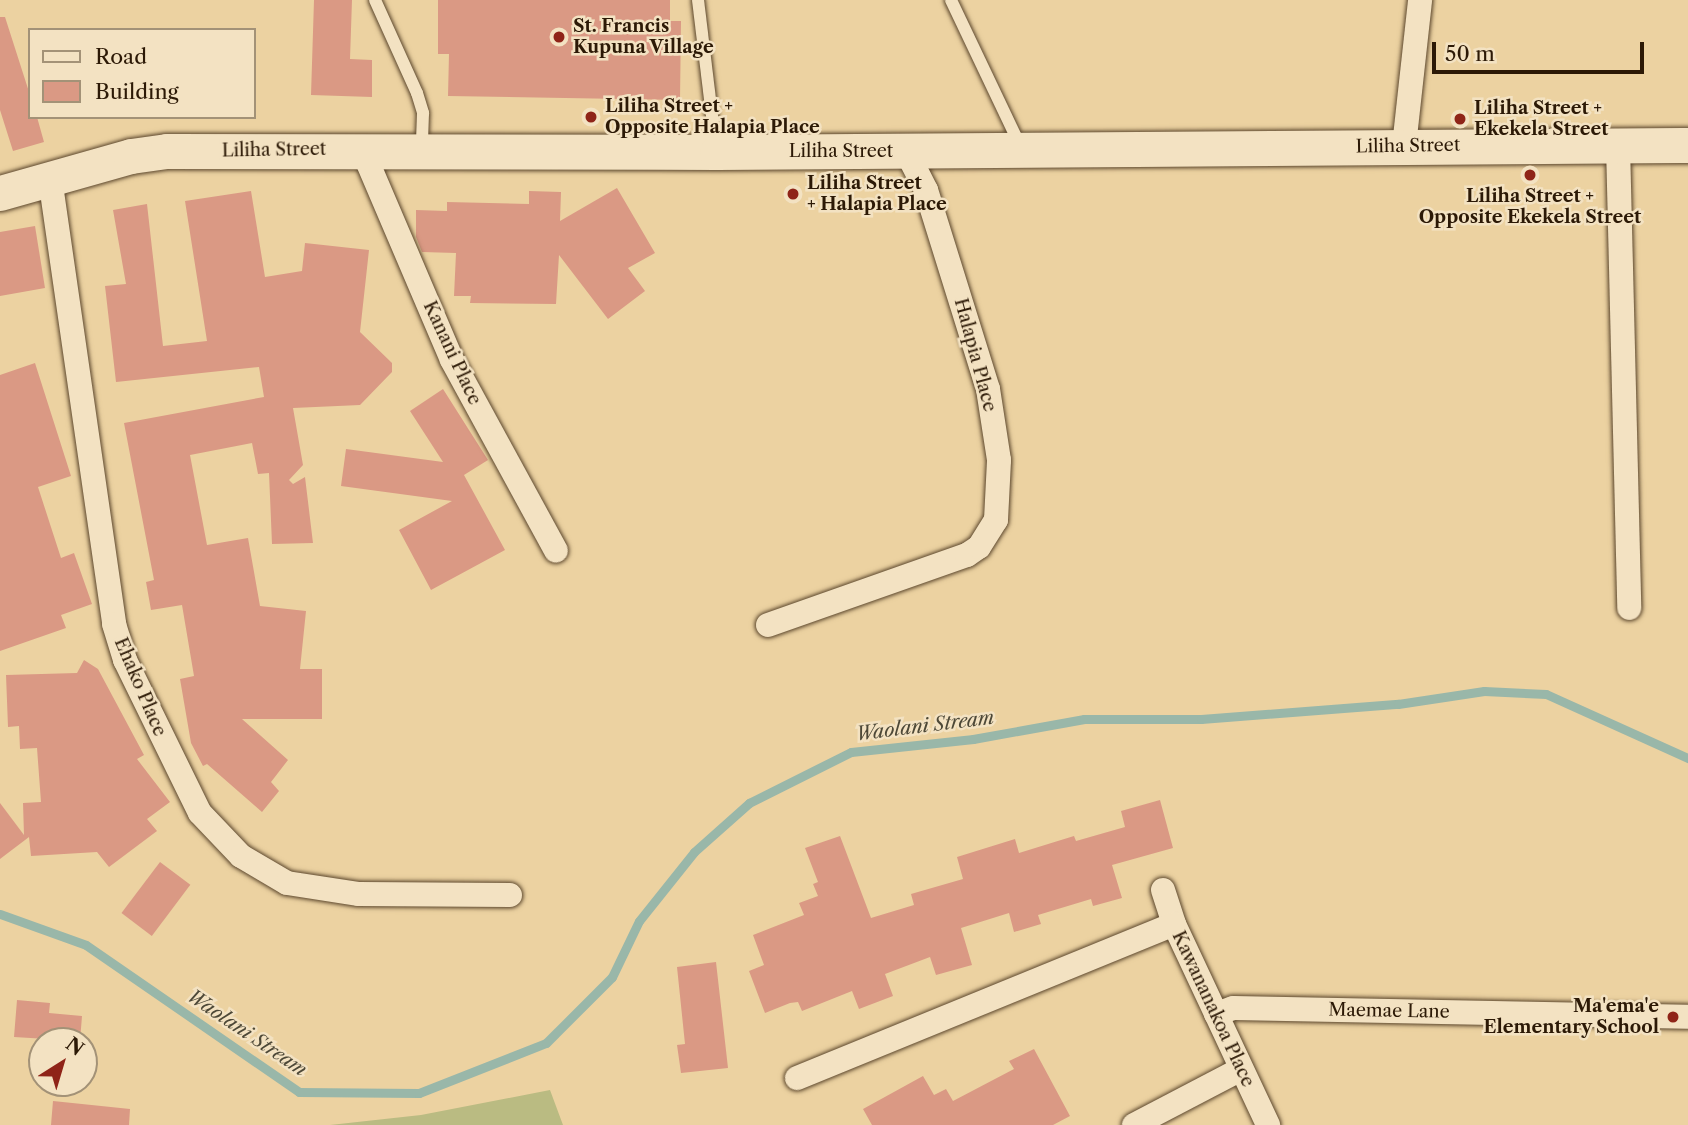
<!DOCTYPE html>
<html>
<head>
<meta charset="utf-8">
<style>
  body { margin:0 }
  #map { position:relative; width:1688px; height:1125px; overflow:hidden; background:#ecd2a1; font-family:"Libre Caslon Text",serif }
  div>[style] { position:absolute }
  .green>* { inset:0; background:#babb82 }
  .stream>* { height:9px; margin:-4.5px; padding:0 4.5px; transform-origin:4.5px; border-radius:4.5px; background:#99b7a9 }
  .building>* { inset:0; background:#da9984; transform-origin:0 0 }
  .roads { filter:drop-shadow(0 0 2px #5c472d) drop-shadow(0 0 2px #5c472d) }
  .lane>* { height:12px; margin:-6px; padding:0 6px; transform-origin:6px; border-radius:6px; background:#f3e2c2 }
  .street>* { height:24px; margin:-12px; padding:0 12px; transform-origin:12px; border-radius:12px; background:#f3e2c2 }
  .secondary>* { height:35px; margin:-17.5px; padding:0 17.5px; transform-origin:17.5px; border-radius:17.5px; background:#f3e2c2 }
  .dots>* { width:19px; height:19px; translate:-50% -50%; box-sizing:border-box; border:4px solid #f3e2c2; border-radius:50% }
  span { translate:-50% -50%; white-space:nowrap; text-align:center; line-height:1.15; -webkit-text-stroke:5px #f3e2c2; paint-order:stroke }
  .poi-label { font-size:18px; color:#2c1906; font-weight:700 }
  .left { translate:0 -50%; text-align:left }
  .right { translate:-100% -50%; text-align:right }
  .street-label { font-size:18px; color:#2c1906 }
  .water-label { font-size:19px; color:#4d4837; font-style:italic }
  .legend { position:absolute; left:28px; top:28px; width:228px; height:91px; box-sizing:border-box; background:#f3e2c2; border:2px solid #a39277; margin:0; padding:9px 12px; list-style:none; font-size:21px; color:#2c1906 }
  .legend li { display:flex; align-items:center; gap:14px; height:35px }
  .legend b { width:35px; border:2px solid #a39277 }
  .north { position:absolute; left:28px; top:1027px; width:70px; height:70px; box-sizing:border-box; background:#f3e2c2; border:2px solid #a39277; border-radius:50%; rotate:37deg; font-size:19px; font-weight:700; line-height:28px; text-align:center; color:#2c1906 }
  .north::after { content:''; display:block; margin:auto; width:24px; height:32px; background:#8f2418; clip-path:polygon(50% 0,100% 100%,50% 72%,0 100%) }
  .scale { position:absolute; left:1432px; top:42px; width:212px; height:32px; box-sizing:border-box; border:4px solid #2c1906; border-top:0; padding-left:9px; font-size:21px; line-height:24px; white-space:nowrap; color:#2c1906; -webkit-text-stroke:5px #f3e2c2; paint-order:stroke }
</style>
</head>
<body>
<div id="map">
  <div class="green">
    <i style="clip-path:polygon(550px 1090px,563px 1125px,330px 1125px,421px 1115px)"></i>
  </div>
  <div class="stream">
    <i style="left:0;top:914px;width:91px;rotate:19.8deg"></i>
    <i style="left:86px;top:945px;width:259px;rotate:34.6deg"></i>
    <i style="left:299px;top:1092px;width:120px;rotate:0.5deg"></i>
    <i style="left:419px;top:1093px;width:136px;rotate:-21.5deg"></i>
    <i style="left:546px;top:1043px;width:93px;rotate:-45deg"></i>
    <i style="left:612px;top:977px;width:62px;rotate:-64.3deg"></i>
    <i style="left:639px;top:921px;width:88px;rotate:-51.4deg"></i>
    <i style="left:694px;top:852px;width:74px;rotate:-41.7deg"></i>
    <i style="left:749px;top:803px;width:114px;rotate:-26.6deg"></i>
    <i style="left:851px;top:752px;width:123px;rotate:-6.1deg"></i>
    <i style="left:973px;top:739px;width:113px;rotate:-10.2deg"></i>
    <i style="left:1084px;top:719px;width:117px"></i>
    <i style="left:1201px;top:719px;width:198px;rotate:-4.4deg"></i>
    <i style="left:1398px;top:704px;width:87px;rotate:-8.6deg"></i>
    <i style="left:1484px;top:691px;width:62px;rotate:2.8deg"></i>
    <i style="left:1546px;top:694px;width:156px;rotate:24.3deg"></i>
  </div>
  <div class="building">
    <i style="clip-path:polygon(314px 0,352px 0,350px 59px,372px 60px,372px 97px,311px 95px)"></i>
    <i style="clip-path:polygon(438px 0,670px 0,670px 21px,681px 21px,680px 100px,448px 96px,449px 54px,438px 54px)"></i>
    <i style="clip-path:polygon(0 17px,5px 17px,30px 95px,30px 117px,37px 117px,44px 142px,13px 151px,0 110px)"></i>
    <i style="clip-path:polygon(617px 188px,655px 253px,628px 268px,645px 291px,608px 319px,559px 255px,556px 304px,470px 303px,471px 296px,454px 296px,456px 253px,422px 252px,416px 237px,416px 210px,447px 211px,447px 202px,529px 204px,529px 191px,561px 192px,560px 221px)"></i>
    <i style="clip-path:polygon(251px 191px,265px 277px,302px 271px,305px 243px,369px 250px,360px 332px,392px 363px,392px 372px,360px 405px,293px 408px,303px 465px,289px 480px,293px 484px,305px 477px,313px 543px,272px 544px,269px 473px,258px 474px,252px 443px,190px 455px,207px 545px,248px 538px,260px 606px,306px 611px,300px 669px,322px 669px,322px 719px,242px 719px,288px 760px,271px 782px,279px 791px,262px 812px,207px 764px,203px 766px,191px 743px,180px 679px,194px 676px,182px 605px,151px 610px,146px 582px,154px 580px,124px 423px,264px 397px,259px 367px,116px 382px,105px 286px,126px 284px,113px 210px,147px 204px,163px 346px,207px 341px,185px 201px)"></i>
    <i style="clip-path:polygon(35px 226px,45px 288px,0 296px,0 232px)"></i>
    <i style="clip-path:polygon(35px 363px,71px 476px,38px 487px,61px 558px,74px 553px,92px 604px,61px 615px,66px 628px,0 651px,0 375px)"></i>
    <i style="clip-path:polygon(443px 389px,488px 460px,464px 475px,505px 550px,431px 590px,399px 530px,452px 501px,341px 486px,346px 449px,443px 462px,410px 411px)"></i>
    <i style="clip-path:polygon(84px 660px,98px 669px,144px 755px,137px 759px,170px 802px,147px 819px,157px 831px,109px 867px,97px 852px,31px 856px,29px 837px,0 859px,0 803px,24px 835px,23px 803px,41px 802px,37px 748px,20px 749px,19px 726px,8px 727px,6px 675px,77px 673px)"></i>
    <i style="clip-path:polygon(1160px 800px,1173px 848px,1112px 865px,1122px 898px,1093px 906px,1091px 899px,1038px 915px,1041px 924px,1014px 932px,1009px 913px,961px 928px,972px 965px,936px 975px,930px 957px,885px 974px,893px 996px,859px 1009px,852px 991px,802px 1011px,798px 1002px,790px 1003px,765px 1013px,749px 971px,764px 965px,753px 935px,804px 915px,799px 903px,818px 896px,813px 884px,818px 882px,805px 848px,840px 836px,871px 918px,914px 905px,911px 894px,963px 879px,957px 857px,1015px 839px,1019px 853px,1074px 836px,1076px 841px,1125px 827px,1121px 811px)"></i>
    <i style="left:160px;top:862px;width:38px;height:64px;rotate:37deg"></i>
    <i style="clip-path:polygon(716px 962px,728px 1068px,681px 1073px,677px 1045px,685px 1044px,677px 967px)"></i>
    <i style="clip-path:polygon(17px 1000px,50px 1003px,49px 1013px,82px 1016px,80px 1041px,14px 1037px)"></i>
    <i style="clip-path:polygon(1034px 1049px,1070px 1116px,1053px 1125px,872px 1125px,863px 1109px,923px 1076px,934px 1095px,946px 1089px,953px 1101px,1014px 1069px,1009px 1061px)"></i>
    <i style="clip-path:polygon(53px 1101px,130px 1109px,129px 1125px,51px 1125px)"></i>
  </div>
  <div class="roads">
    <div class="lane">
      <i style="left:375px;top:0;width:102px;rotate:65.7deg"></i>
      <i style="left:417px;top:93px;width:21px;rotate:73deg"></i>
      <i style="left:423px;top:113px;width:36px;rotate:92deg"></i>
      <i style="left:698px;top:0;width:150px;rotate:83.1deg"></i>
      <i style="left:951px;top:0;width:161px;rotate:64.6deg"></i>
    </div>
    <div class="street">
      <i style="left:1618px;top:145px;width:463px;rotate:88.6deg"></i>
      <i style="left:1404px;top:146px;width:147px;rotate:-83.7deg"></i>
      <i style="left:362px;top:149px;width:229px;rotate:66.9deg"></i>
      <i style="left:452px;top:360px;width:217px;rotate:61.4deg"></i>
      <i style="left:50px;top:178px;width:451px;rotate:81.8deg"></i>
      <i style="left:114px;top:624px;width:38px;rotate:73deg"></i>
      <i style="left:125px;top:660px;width:170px;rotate:63.9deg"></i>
      <i style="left:200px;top:813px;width:59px;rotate:46.4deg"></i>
      <i style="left:241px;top:856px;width:53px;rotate:30.4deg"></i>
      <i style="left:287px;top:883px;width:73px;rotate:8.7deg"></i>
      <i style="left:359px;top:894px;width:151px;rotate:0.4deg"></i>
      <i style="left:768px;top:625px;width:211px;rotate:-19.4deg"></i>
      <i style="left:967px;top:555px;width:14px;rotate:-34deg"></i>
      <i style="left:979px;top:547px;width:32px;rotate:-58deg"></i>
      <i style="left:996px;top:520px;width:60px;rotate:-87.1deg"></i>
      <i style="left:999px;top:460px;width:72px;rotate:-98.8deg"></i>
      <i style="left:988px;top:389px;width:208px;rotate:-107.3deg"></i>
      <i style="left:926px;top:190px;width:44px;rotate:-117.1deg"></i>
      <i style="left:1163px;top:890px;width:36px;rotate:72deg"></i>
      <i style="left:1174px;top:924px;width:222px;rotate:64.9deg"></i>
      <i style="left:1216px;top:1014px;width:18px;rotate:-19deg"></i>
      <i style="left:1233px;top:1008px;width:455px;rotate:1.1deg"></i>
      <i style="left:797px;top:1078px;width:407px;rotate:-22.2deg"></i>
      <i style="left:1134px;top:1125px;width:119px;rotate:-27.6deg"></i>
    </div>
    <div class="secondary">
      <i style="left:0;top:193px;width:136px;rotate:-15.8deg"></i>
      <i style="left:131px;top:156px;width:36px;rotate:-8deg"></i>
      <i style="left:167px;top:151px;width:550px;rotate:0.1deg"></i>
      <i style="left:717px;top:152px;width:971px;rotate:-0.41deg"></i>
    </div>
  </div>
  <div class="dots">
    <i style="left:559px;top:37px;background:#8f2418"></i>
    <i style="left:591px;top:117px;background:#8f2418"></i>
    <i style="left:1460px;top:119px;background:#8f2418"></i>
    <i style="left:1530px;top:175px;background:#8f2418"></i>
    <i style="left:793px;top:194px;background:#8f2418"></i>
    <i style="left:1673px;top:1017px;background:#8f2418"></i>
  </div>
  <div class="poi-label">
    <span class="left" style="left:573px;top:37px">St. Francis<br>Kupuna Village</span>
    <span class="left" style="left:605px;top:117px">Liliha Street +<br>Opposite Halapia Place</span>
    <span class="left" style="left:1474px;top:119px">Liliha Street +<br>Ekekela Street</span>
    <span class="left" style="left:807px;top:194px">Liliha Street<br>+ Halapia Place</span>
    <span style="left:1530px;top:207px">Liliha Street +<br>Opposite Ekekela Street</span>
    <span class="right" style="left:1659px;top:1017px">Ma'ema'e<br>Elementary School</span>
  </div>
  <div class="street-label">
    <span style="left:1408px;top:146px;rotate:-1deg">Liliha Street</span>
    <span style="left:274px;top:150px;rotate:-1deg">Liliha Street</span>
    <span style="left:841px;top:151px">Liliha Street</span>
    <span style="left:452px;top:353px;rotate:65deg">Kanani Place</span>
    <span style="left:975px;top:355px;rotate:75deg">Halapia Place</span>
    <span style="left:140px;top:687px;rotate:67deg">Ehako Place</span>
    <span style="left:1213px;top:1009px;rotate:65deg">Kawananakoa Place</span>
    <span style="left:1389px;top:1011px;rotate:1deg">Maemae Lane</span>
  </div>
  <div class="water-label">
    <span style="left:925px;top:726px;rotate:-7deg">Waolani Stream</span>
    <span style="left:247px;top:1033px;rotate:34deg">Waolani Stream</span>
  </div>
  <ul class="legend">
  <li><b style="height:9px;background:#f3e2c2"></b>Road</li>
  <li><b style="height:19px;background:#da9984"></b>Building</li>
  </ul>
  <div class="north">N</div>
  <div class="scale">50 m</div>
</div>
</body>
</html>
